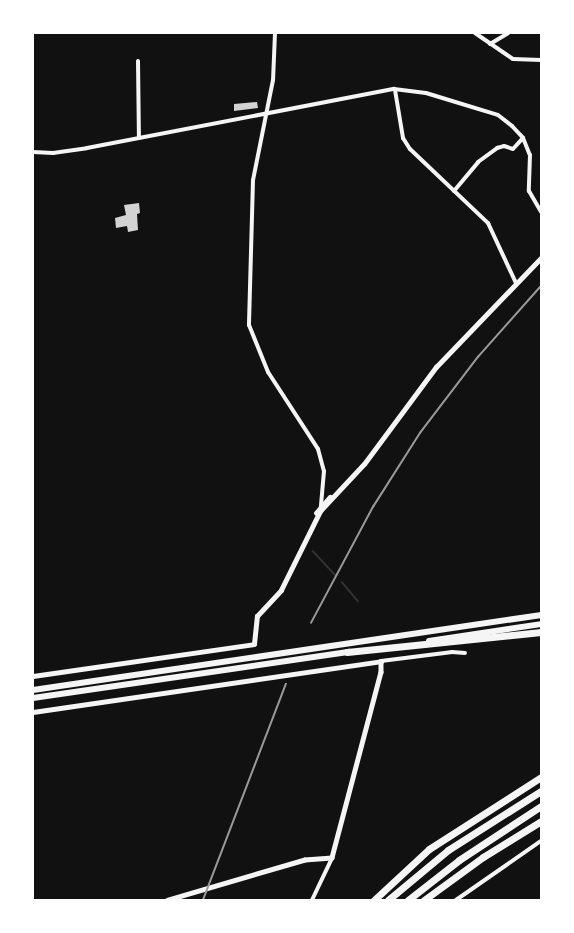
<!DOCTYPE html>
<html>
<head>
<meta charset="utf-8">
<style>
  body { margin:0 }
  #map { position:relative; width:574px; height:933px; overflow:hidden; background:#111; font-family:"Noto Serif",serif }
  div>[style] { position:absolute }
  .stream>* { height:1.5px; margin:-0.75px; padding:0 0.75px; transform-origin:0.75px; border-radius:0.75px; background:#333 }
  .building>* { inset:0; background:#d3d3d3 }
  .minor>* { height:4px; margin:-2px; padding:0 2px; transform-origin:2px; border-radius:2px; background:#f5f5f5 }
  .tertiary>* { height:4.5px; margin:-2.25px; padding:0 2.25px; transform-origin:2.25px; border-radius:2.25px; background:#f5f5f5 }
  .trunk>* { height:6px; margin:-3px; padding:0 3px; transform-origin:3px; border-radius:3px; background:#f5f5f5 }
  .motorway>* { height:7px; margin:-3.5px; padding:0 3.5px; transform-origin:3.5px; border-radius:3.5px; background:#f5f5f5 }
  .rail>* { height:1.5px; margin:-0.75px; padding:0 0.75px; transform-origin:0.75px; border-radius:0.75px; background:#9a9a9a }
  span { translate:-50% -50%; white-space:nowrap; text-align:center; line-height:1.15; -webkit-text-stroke:6px #fff; paint-order:stroke }
  .frame { position:absolute; inset:0; border:34px solid #fff; pointer-events:none }
</style>
</head>
<body>
<div id="map">
  <div class="stream">
    <i style="left:313px;top:551px;width:34px;rotate:47deg"></i>
    <i style="left:342px;top:582px;width:25px;rotate:50deg"></i>
  </div>
  <div class="building">
    <i style="clip-path:polygon(257px 102px,258px 108px,234px 111px,234px 104px)"></i>
    <i style="clip-path:polygon(139px 203px,140px 213px,137px 214px,138px 230px,128px 232px,127px 226px,116px 228px,115px 218px,126px 215px,124px 205px)"></i>
  </div>
  <div class="minor">
    <i style="left:275px;top:33px;width:47px;rotate:92.4deg"></i>
    <i style="left:273px;top:80px;width:102px;rotate:101.3deg"></i>
    <i style="left:253px;top:180px;width:145px;rotate:91.6deg"></i>
    <i style="left:249px;top:325px;width:51px;rotate:68deg"></i>
    <i style="left:268px;top:372px;width:92px;rotate:57deg"></i>
    <i style="left:318px;top:449px;width:23px;rotate:75deg"></i>
    <i style="left:324px;top:471px;width:37px;rotate:95deg"></i>
    <i style="left:475px;top:33px;width:46px;rotate:34.4deg"></i>
    <i style="left:513px;top:59px;width:28px;rotate:2deg"></i>
    <i style="left:490px;top:44px;width:21px;rotate:-31deg"></i>
    <i style="left:138px;top:61px;width:77px;rotate:89.3deg"></i>
    <i style="left:395px;top:90px;width:49px;rotate:80.5deg"></i>
    <i style="left:403px;top:138px;width:13px;rotate:58deg"></i>
    <i style="left:410px;top:149px;width:108px;rotate:43.5deg"></i>
    <i style="left:488px;top:223px;width:66px;rotate:65deg"></i>
    <i style="left:33px;top:152px;width:20px;rotate:3deg"></i>
    <i style="left:53px;top:153px;width:34px;rotate:-8deg"></i>
    <i style="left:87px;top:148px;width:313px;rotate:-10.9deg"></i>
    <i style="left:394px;top:89px;width:32px;rotate:7deg"></i>
    <i style="left:426px;top:93px;width:75px;rotate:17deg"></i>
    <i style="left:498px;top:115px;width:18px;rotate:38deg"></i>
    <i style="left:512px;top:126px;width:16px;rotate:47deg"></i>
    <i style="left:523px;top:138px;width:18px;rotate:68deg"></i>
    <i style="left:530px;top:155px;width:36px;rotate:92deg"></i>
    <i style="left:529px;top:191px;width:24px;rotate:60deg"></i>
    <i style="left:454px;top:191px;width:38px;rotate:-50deg"></i>
    <i style="left:478px;top:162px;width:24px;rotate:-36deg"></i>
    <i style="left:497px;top:148px;width:7px;rotate:-16deg"></i>
    <i style="left:504px;top:146px;width:9px;rotate:18deg"></i>
    <i style="left:513px;top:149px;width:15px;rotate:-48deg"></i>
    <i style="left:381px;top:661px;width:72px;rotate:-7.2deg"></i>
    <i style="left:452px;top:652px;width:13px;rotate:4deg"></i>
    <i style="left:312px;top:900px;width:47px;rotate:-64.5deg"></i>
    <i style="left:456px;top:900px;width:103px;rotate:-34.8deg"></i>
  </div>
  <div class="tertiary">
    <i style="left:316px;top:513px;width:21px;rotate:-49deg"></i>
    <i style="left:33px;top:676px;width:223px;rotate:-8.2deg"></i>
    <i style="left:254px;top:644px;width:28px;rotate:-84deg"></i>
    <i style="left:257px;top:616px;width:35px;rotate:-47deg"></i>
    <i style="left:281px;top:590px;width:88px;rotate:-63.7deg"></i>
    <i style="left:320px;top:511px;width:64px;rotate:-46.9deg"></i>
    <i style="left:364px;top:464px;width:121px;rotate:-53.4deg"></i>
    <i style="left:436px;top:367px;width:151px;rotate:-46.1deg"></i>
    <i style="left:33px;top:712px;width:352px;rotate:-8.3deg"></i>
    <i style="left:381px;top:661px;width:11px;rotate:90deg"></i>
    <i style="left:381px;top:672px;width:192px;rotate:104.8deg"></i>
    <i style="left:332px;top:858px;width:27px;rotate:176deg"></i>
    <i style="left:305px;top:860px;width:143px;rotate:163.7deg"></i>
  </div>
  <div class="trunk">
    <i style="left:429px;top:641px;width:113px;rotate:-8.6deg"></i>
    <i style="left:33px;top:690px;width:514px;rotate:-8.4deg"></i>
    <i style="left:33px;top:698px;width:320px;rotate:-8.3deg"></i>
  </div>
  <div class="motorway">
    <i style="left:347px;top:652px;width:195px;rotate:-5.9deg"></i>
    <i style="left:374px;top:900px;width:75px;rotate:-42.8deg"></i>
    <i style="left:429px;top:849px;width:133px;rotate:-32.7deg"></i>
    <i style="left:388px;top:900px;width:78px;rotate:-39.8deg"></i>
    <i style="left:448px;top:850px;width:110px;rotate:-32.4deg"></i>
    <i style="left:408px;top:900px;width:65px;rotate:-38.1deg"></i>
    <i style="left:459px;top:860px;width:98px;rotate:-33.4deg"></i>
    <i style="left:424px;top:900px;width:73px;rotate:-36.1deg"></i>
    <i style="left:483px;top:857px;width:68px;rotate:-31.8deg"></i>
  </div>
  <div class="rail">
    <i style="left:311px;top:623px;width:132px;rotate:-61.9deg"></i>
    <i style="left:373px;top:507px;width:88px;rotate:-57.6deg"></i>
    <i style="left:420px;top:433px;width:96px;rotate:-52.7deg"></i>
    <i style="left:478px;top:357px;width:95px;rotate:-48.4deg"></i>
    <i style="left:203px;top:900px;width:231px;rotate:-69deg"></i>
  </div>
  <div class="frame"></div>
</div>
</body>
</html>
